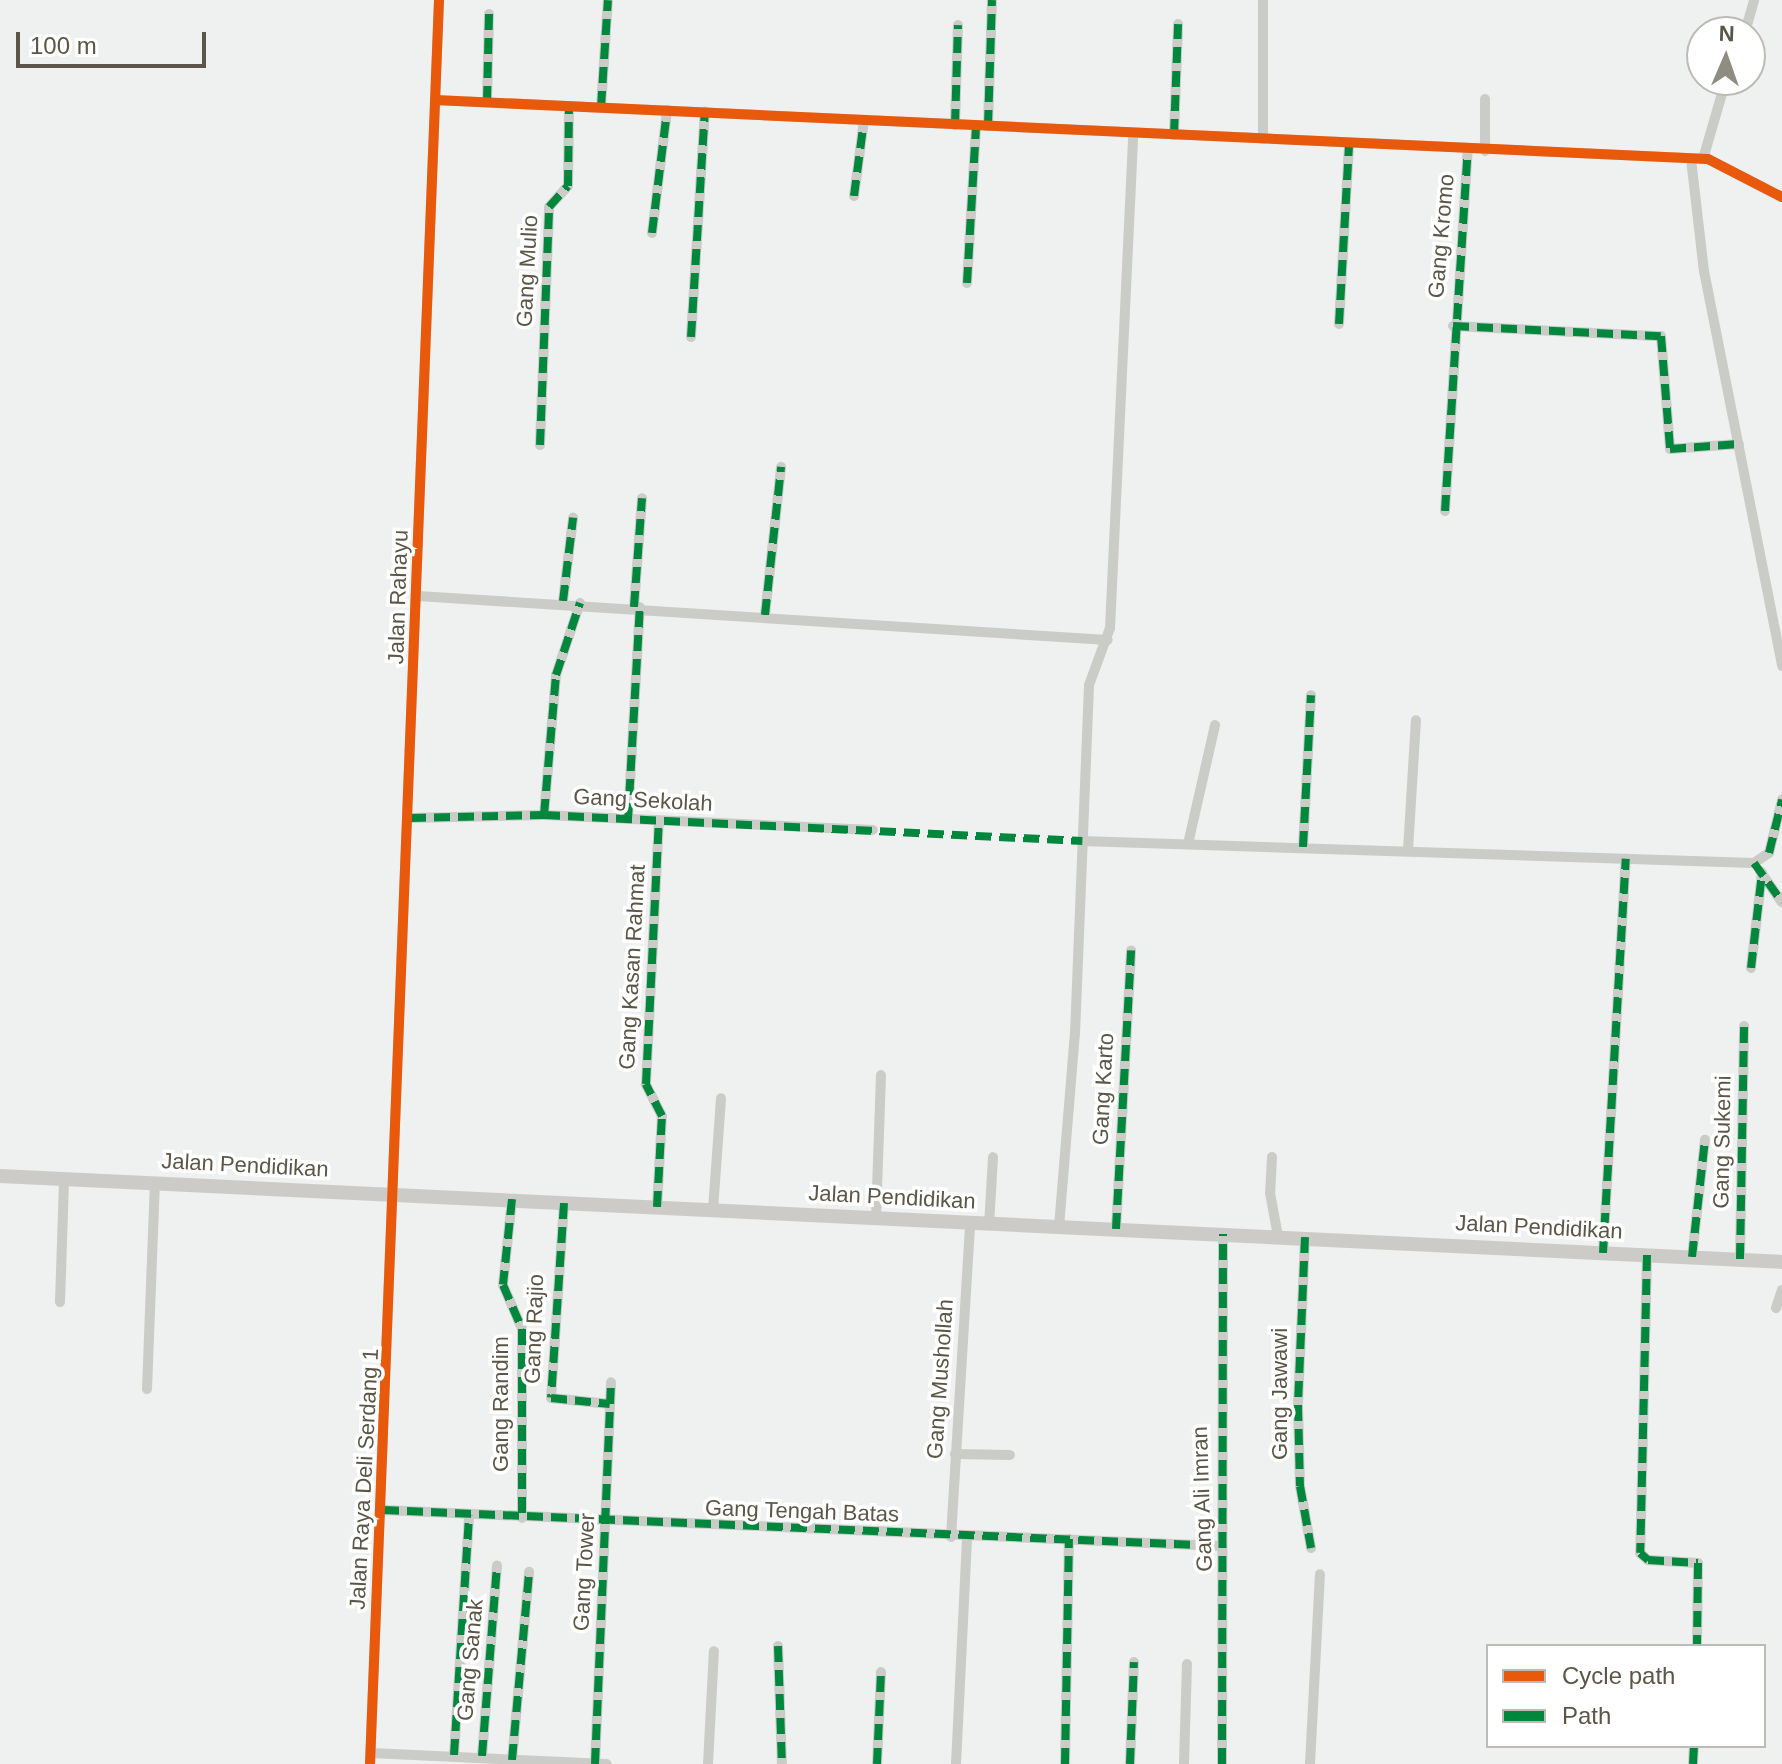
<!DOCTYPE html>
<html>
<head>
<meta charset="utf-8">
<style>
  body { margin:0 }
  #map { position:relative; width:1782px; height:1764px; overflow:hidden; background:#eff0f0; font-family:Arial,sans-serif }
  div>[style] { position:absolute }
  .street>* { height:10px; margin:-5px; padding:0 5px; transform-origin:5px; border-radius:5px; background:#cbcbc7 }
  .secondary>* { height:14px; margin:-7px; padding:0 7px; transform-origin:7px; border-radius:7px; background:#cdcbc7 }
  .quiet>* { height:8px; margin-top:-4px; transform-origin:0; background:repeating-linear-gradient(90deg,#00873e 0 16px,transparent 0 24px) }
  .cycleway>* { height:10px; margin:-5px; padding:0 5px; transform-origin:5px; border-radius:5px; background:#e8590c }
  span { translate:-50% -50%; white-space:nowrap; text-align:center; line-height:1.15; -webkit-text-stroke:7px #fff; paint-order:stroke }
  .street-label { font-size:22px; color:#5b5647 }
  .legend { position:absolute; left:1486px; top:1644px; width:280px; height:104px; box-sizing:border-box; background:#fff; border:2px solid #bdbbb5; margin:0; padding:10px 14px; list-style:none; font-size:24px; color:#5b5647 }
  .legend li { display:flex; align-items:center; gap:16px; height:40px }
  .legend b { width:40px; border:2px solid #bdbbb5 }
  .north { position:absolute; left:1686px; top:16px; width:80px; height:80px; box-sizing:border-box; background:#fff; border:2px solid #bdbbb5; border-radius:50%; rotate:2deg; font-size:22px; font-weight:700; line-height:32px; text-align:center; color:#5b5647 }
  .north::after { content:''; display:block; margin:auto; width:28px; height:36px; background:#8f8c82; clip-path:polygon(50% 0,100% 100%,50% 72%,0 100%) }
  .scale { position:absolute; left:16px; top:32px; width:190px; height:36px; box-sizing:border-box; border:4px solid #5b5647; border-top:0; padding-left:10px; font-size:24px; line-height:28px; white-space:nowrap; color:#5b5647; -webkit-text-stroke:6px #fff; paint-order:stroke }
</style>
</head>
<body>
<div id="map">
  <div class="street">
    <i style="left:1745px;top:32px;width:33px;rotate:-74deg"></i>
    <i style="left:1485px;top:99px;width:52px;rotate:90deg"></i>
    <i style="left:435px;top:100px;width:1274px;rotate:2.65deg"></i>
    <i style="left:1708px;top:159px;width:83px;rotate:27.2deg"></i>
    <i style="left:487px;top:102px;width:88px;rotate:-88.7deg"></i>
    <i style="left:601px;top:107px;width:107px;rotate:-86.3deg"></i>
    <i style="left:955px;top:125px;width:100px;rotate:-88.3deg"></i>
    <i style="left:988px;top:126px;width:126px;rotate:-88.2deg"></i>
    <i style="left:1174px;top:135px;width:111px;rotate:-87.9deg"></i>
    <i style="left:1263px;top:139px;width:139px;rotate:-90deg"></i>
    <i style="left:1691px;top:159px;width:113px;rotate:83.4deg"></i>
    <i style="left:1704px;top:271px;width:403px;rotate:78.8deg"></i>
    <i style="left:1703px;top:159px;width:82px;rotate:-73.8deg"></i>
    <i style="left:854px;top:196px;width:77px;rotate:-82.5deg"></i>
    <i style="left:652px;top:233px;width:124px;rotate:-83deg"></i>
    <i style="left:967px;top:283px;width:157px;rotate:-86.7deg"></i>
    <i style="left:1339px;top:324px;width:180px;rotate:-86.8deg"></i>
    <i style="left:1453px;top:326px;width:208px;rotate:2.8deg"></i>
    <i style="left:1661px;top:336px;width:113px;rotate:85.4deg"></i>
    <i style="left:1670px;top:449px;width:69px;rotate:-4.1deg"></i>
    <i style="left:691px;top:337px;width:226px;rotate:-86.5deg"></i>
    <i style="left:540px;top:445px;width:238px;rotate:-87.8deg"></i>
    <i style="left:549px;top:207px;width:28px;rotate:-48deg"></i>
    <i style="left:568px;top:186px;width:80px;rotate:-89.3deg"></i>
    <i style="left:1445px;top:511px;width:362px;rotate:-86.4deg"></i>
    <i style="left:418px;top:596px;width:691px;rotate:3.65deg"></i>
    <i style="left:563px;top:601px;width:84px;rotate:-83.1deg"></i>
    <i style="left:634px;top:607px;width:109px;rotate:-85.8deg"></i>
    <i style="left:765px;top:615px;width:149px;rotate:-83.8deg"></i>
    <i style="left:544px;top:815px;width:141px;rotate:-85.1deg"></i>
    <i style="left:556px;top:675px;width:76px;rotate:-71.6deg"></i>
    <i style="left:410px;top:818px;width:134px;rotate:-1.3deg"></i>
    <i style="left:544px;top:815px;width:329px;rotate:2.6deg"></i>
    <i style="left:628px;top:819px;width:212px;rotate:-86.8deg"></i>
    <i style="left:1082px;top:841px;width:672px;rotate:1.88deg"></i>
    <i style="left:1754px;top:863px;width:18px;rotate:-34deg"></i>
    <i style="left:1769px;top:853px;width:55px;rotate:-76.2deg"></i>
    <i style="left:1188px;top:844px;width:122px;rotate:-77.2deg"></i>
    <i style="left:1303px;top:847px;width:152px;rotate:-87deg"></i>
    <i style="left:1408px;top:850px;width:130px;rotate:-86.5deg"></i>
    <i style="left:1760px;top:871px;width:38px;rotate:55deg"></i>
    <i style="left:1751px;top:968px;width:96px;rotate:-83.4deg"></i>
    <i style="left:1272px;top:1157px;width:36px;rotate:93deg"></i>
    <i style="left:1270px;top:1193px;width:44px;rotate:79.5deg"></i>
    <i style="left:512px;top:1199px;width:86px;rotate:96deg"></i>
    <i style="left:503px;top:1285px;width:48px;rotate:66.6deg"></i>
    <i style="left:522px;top:1329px;width:189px;rotate:90deg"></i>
    <i style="left:564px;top:1203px;width:195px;rotate:93.8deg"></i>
    <i style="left:551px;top:1398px;width:59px;rotate:5.8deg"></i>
    <i style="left:657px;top:1207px;width:91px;rotate:-86.9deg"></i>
    <i style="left:662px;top:1116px;width:36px;rotate:-117deg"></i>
    <i style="left:646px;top:1084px;width:263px;rotate:-87.2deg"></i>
    <i style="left:713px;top:1210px;width:112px;rotate:-85.9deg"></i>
    <i style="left:876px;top:1218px;width:143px;rotate:-88deg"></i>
    <i style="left:989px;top:1225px;width:68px;rotate:-86.6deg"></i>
    <i style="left:1059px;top:1227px;width:194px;rotate:-85.3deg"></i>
    <i style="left:1075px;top:1034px;width:349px;rotate:-87.7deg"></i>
    <i style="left:1089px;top:685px;width:61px;rotate:-69.8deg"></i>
    <i style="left:1110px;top:628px;width:496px;rotate:-87.3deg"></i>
    <i style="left:1116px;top:1229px;width:279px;rotate:-86.9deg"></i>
    <i style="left:1305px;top:1237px;width:168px;rotate:92.4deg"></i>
    <i style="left:1298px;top:1405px;width:81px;rotate:88.6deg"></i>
    <i style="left:1300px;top:1486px;width:63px;rotate:79.9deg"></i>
    <i style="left:1603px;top:1253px;width:395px;rotate:-86.7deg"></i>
    <i style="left:1647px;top:1255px;width:298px;rotate:91.3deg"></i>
    <i style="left:1640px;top:1553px;width:11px;rotate:41deg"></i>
    <i style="left:1648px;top:1560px;width:50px;rotate:3.4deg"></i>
    <i style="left:1698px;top:1563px;width:83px;rotate:90.7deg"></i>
    <i style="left:1692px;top:1257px;width:118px;rotate:-83.7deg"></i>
    <i style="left:1740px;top:1259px;width:233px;rotate:-89deg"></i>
    <i style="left:60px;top:1302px;width:123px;rotate:-88.1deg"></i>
    <i style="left:1776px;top:1308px;width:19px;rotate:-72deg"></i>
    <i style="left:147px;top:1389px;width:206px;rotate:-87.8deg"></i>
    <i style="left:955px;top:1454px;width:55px;rotate:1deg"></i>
    <i style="left:383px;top:1510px;width:838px;rotate:2.46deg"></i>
    <i style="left:951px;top:1537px;width:315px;rotate:-86.5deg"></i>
    <i style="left:778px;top:1646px;width:118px;rotate:88.1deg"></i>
    <i style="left:371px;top:1753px;width:236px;rotate:2.7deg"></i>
    <i style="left:454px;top:1755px;width:240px;rotate:-86.4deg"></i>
    <i style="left:482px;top:1756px;width:191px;rotate:-85.5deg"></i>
    <i style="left:512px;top:1760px;width:189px;rotate:-84.8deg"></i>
    <i style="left:370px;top:1764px;width:1765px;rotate:-87.76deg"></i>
    <i style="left:595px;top:1764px;width:382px;rotate:-87.6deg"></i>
    <i style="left:708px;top:1764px;width:113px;rotate:-87deg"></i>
    <i style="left:877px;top:1764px;width:92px;rotate:-87.5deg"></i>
    <i style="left:956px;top:1764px;width:226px;rotate:-87.2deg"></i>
    <i style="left:1065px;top:1764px;width:225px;rotate:-89deg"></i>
    <i style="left:1130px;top:1764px;width:102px;rotate:-87.8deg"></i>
    <i style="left:1184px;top:1764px;width:100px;rotate:-88.3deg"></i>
    <i style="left:1222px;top:1764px;width:530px;rotate:-89.89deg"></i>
    <i style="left:1310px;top:1764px;width:190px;rotate:-87deg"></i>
    <i style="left:1693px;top:1764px;width:18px;rotate:-87deg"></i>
  </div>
  <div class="secondary">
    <i style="left:0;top:1176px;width:1784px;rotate:2.76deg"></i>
  </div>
  <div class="quiet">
    <i style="left:487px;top:102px;width:88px;rotate:-88.7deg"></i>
    <i style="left:601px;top:107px;width:107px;rotate:-86.3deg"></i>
    <i style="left:955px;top:125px;width:100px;rotate:-88.3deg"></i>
    <i style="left:988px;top:126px;width:126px;rotate:-88.2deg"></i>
    <i style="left:1174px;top:135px;width:111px;rotate:-87.9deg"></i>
    <i style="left:854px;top:196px;width:77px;rotate:-82.5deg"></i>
    <i style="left:652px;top:233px;width:124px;rotate:-83deg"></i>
    <i style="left:967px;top:283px;width:157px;rotate:-86.7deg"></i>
    <i style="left:1339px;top:324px;width:180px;rotate:-86.8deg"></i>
    <i style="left:1453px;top:326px;width:208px;rotate:2.8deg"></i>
    <i style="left:1661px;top:336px;width:113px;rotate:85.4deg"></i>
    <i style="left:1670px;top:449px;width:69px;rotate:-4.1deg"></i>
    <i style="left:691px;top:337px;width:226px;rotate:-86.5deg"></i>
    <i style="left:540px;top:445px;width:238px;rotate:-87.8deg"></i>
    <i style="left:549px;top:207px;width:28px;rotate:-48deg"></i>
    <i style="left:568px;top:186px;width:80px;rotate:-89.3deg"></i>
    <i style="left:1445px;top:511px;width:362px;rotate:-86.4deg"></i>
    <i style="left:563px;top:601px;width:84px;rotate:-83.1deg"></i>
    <i style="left:634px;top:607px;width:109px;rotate:-85.8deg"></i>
    <i style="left:765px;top:615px;width:149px;rotate:-83.8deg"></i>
    <i style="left:544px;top:815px;width:141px;rotate:-85.1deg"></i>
    <i style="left:556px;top:675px;width:76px;rotate:-71.6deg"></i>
    <i style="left:410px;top:818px;width:134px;rotate:-1.3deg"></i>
    <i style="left:544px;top:815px;width:539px;rotate:2.77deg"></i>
    <i style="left:628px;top:819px;width:212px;rotate:-86.8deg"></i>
    <i style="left:1303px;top:847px;width:152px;rotate:-87deg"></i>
    <i style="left:1769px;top:853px;width:55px;rotate:-76.2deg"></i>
    <i style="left:1754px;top:863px;width:48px;rotate:54.3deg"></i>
    <i style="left:1751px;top:968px;width:96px;rotate:-83.4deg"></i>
    <i style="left:512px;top:1199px;width:86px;rotate:96deg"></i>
    <i style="left:503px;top:1285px;width:48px;rotate:66.6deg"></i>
    <i style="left:522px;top:1329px;width:189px;rotate:90deg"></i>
    <i style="left:564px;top:1203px;width:195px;rotate:93.8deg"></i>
    <i style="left:551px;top:1398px;width:59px;rotate:5.8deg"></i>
    <i style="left:657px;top:1207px;width:91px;rotate:-86.9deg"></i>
    <i style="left:662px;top:1116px;width:36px;rotate:-117deg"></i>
    <i style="left:646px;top:1084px;width:263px;rotate:-87.2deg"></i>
    <i style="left:1116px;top:1229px;width:279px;rotate:-86.9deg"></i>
    <i style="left:1305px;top:1237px;width:168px;rotate:92.4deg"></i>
    <i style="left:1298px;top:1405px;width:81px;rotate:88.6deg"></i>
    <i style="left:1300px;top:1486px;width:63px;rotate:79.9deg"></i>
    <i style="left:1603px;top:1253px;width:395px;rotate:-86.7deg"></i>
    <i style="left:1647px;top:1255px;width:298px;rotate:91.3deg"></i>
    <i style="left:1640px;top:1553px;width:11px;rotate:41deg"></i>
    <i style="left:1648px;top:1560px;width:50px;rotate:3.4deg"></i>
    <i style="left:1698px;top:1563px;width:83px;rotate:90.7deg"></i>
    <i style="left:1692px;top:1257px;width:118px;rotate:-83.7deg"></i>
    <i style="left:1740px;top:1259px;width:233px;rotate:-89deg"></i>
    <i style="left:383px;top:1510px;width:838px;rotate:2.46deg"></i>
    <i style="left:778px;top:1646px;width:118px;rotate:88.1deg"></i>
    <i style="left:454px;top:1755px;width:240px;rotate:-86.4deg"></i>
    <i style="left:482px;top:1756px;width:191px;rotate:-85.5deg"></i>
    <i style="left:512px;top:1760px;width:189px;rotate:-84.8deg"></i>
    <i style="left:595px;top:1764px;width:382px;rotate:-87.6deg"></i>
    <i style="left:877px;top:1764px;width:92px;rotate:-87.5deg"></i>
    <i style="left:1065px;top:1764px;width:225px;rotate:-89deg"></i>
    <i style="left:1130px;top:1764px;width:102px;rotate:-87.8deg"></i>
    <i style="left:1222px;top:1764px;width:530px;rotate:-89.89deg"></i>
    <i style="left:1693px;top:1764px;width:18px;rotate:-87deg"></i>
  </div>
  <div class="cycleway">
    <i style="left:435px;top:100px;width:1274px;rotate:2.65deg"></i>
    <i style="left:1708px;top:159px;width:83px;rotate:27.2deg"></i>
    <i style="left:370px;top:1764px;width:1765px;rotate:-87.76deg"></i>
  </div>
  <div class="street-label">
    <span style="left:1441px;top:236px;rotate:-85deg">Gang Kromo</span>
    <span style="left:527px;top:271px;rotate:-87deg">Gang Mulio</span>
    <span style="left:398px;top:597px;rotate:-88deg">Jalan Rahayu</span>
    <span style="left:643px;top:800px;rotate:3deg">Gang Sekolah</span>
    <span style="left:632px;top:967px;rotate:-87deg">Gang Kasan Rahmat</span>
    <span style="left:1103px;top:1089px;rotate:-87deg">Gang Karto</span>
    <span style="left:1722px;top:1142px;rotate:-89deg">Gang Sukemi</span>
    <span style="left:245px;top:1165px;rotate:3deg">Jalan Pendidikan</span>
    <span style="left:892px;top:1197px;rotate:3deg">Jalan Pendidikan</span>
    <span style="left:1539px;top:1227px;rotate:3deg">Jalan Pendidikan</span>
    <span style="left:534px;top:1329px;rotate:-88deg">Gang Rajio</span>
    <span style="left:940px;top:1379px;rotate:-86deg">Gang Mushollah</span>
    <span style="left:1280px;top:1394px;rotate:-90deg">Gang Jawawi</span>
    <span style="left:501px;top:1404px;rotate:-90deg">Gang Randim</span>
    <span style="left:364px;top:1479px;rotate:-87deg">Jalan Raya Deli Serdang 1</span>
    <span style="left:1202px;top:1499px;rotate:-92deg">Gang Ali Imran</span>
    <span style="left:802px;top:1511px;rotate:2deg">Gang Tengah Batas</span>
    <span style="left:584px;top:1572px;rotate:-87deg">Gang Tower</span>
    <span style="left:470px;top:1660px;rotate:-85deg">Gang Sanak</span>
  </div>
  <ul class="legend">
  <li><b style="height:10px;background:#e8590c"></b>Cycle path</li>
  <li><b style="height:10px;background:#00873e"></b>Path</li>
  </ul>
  <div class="north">N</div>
  <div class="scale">100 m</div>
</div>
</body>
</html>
